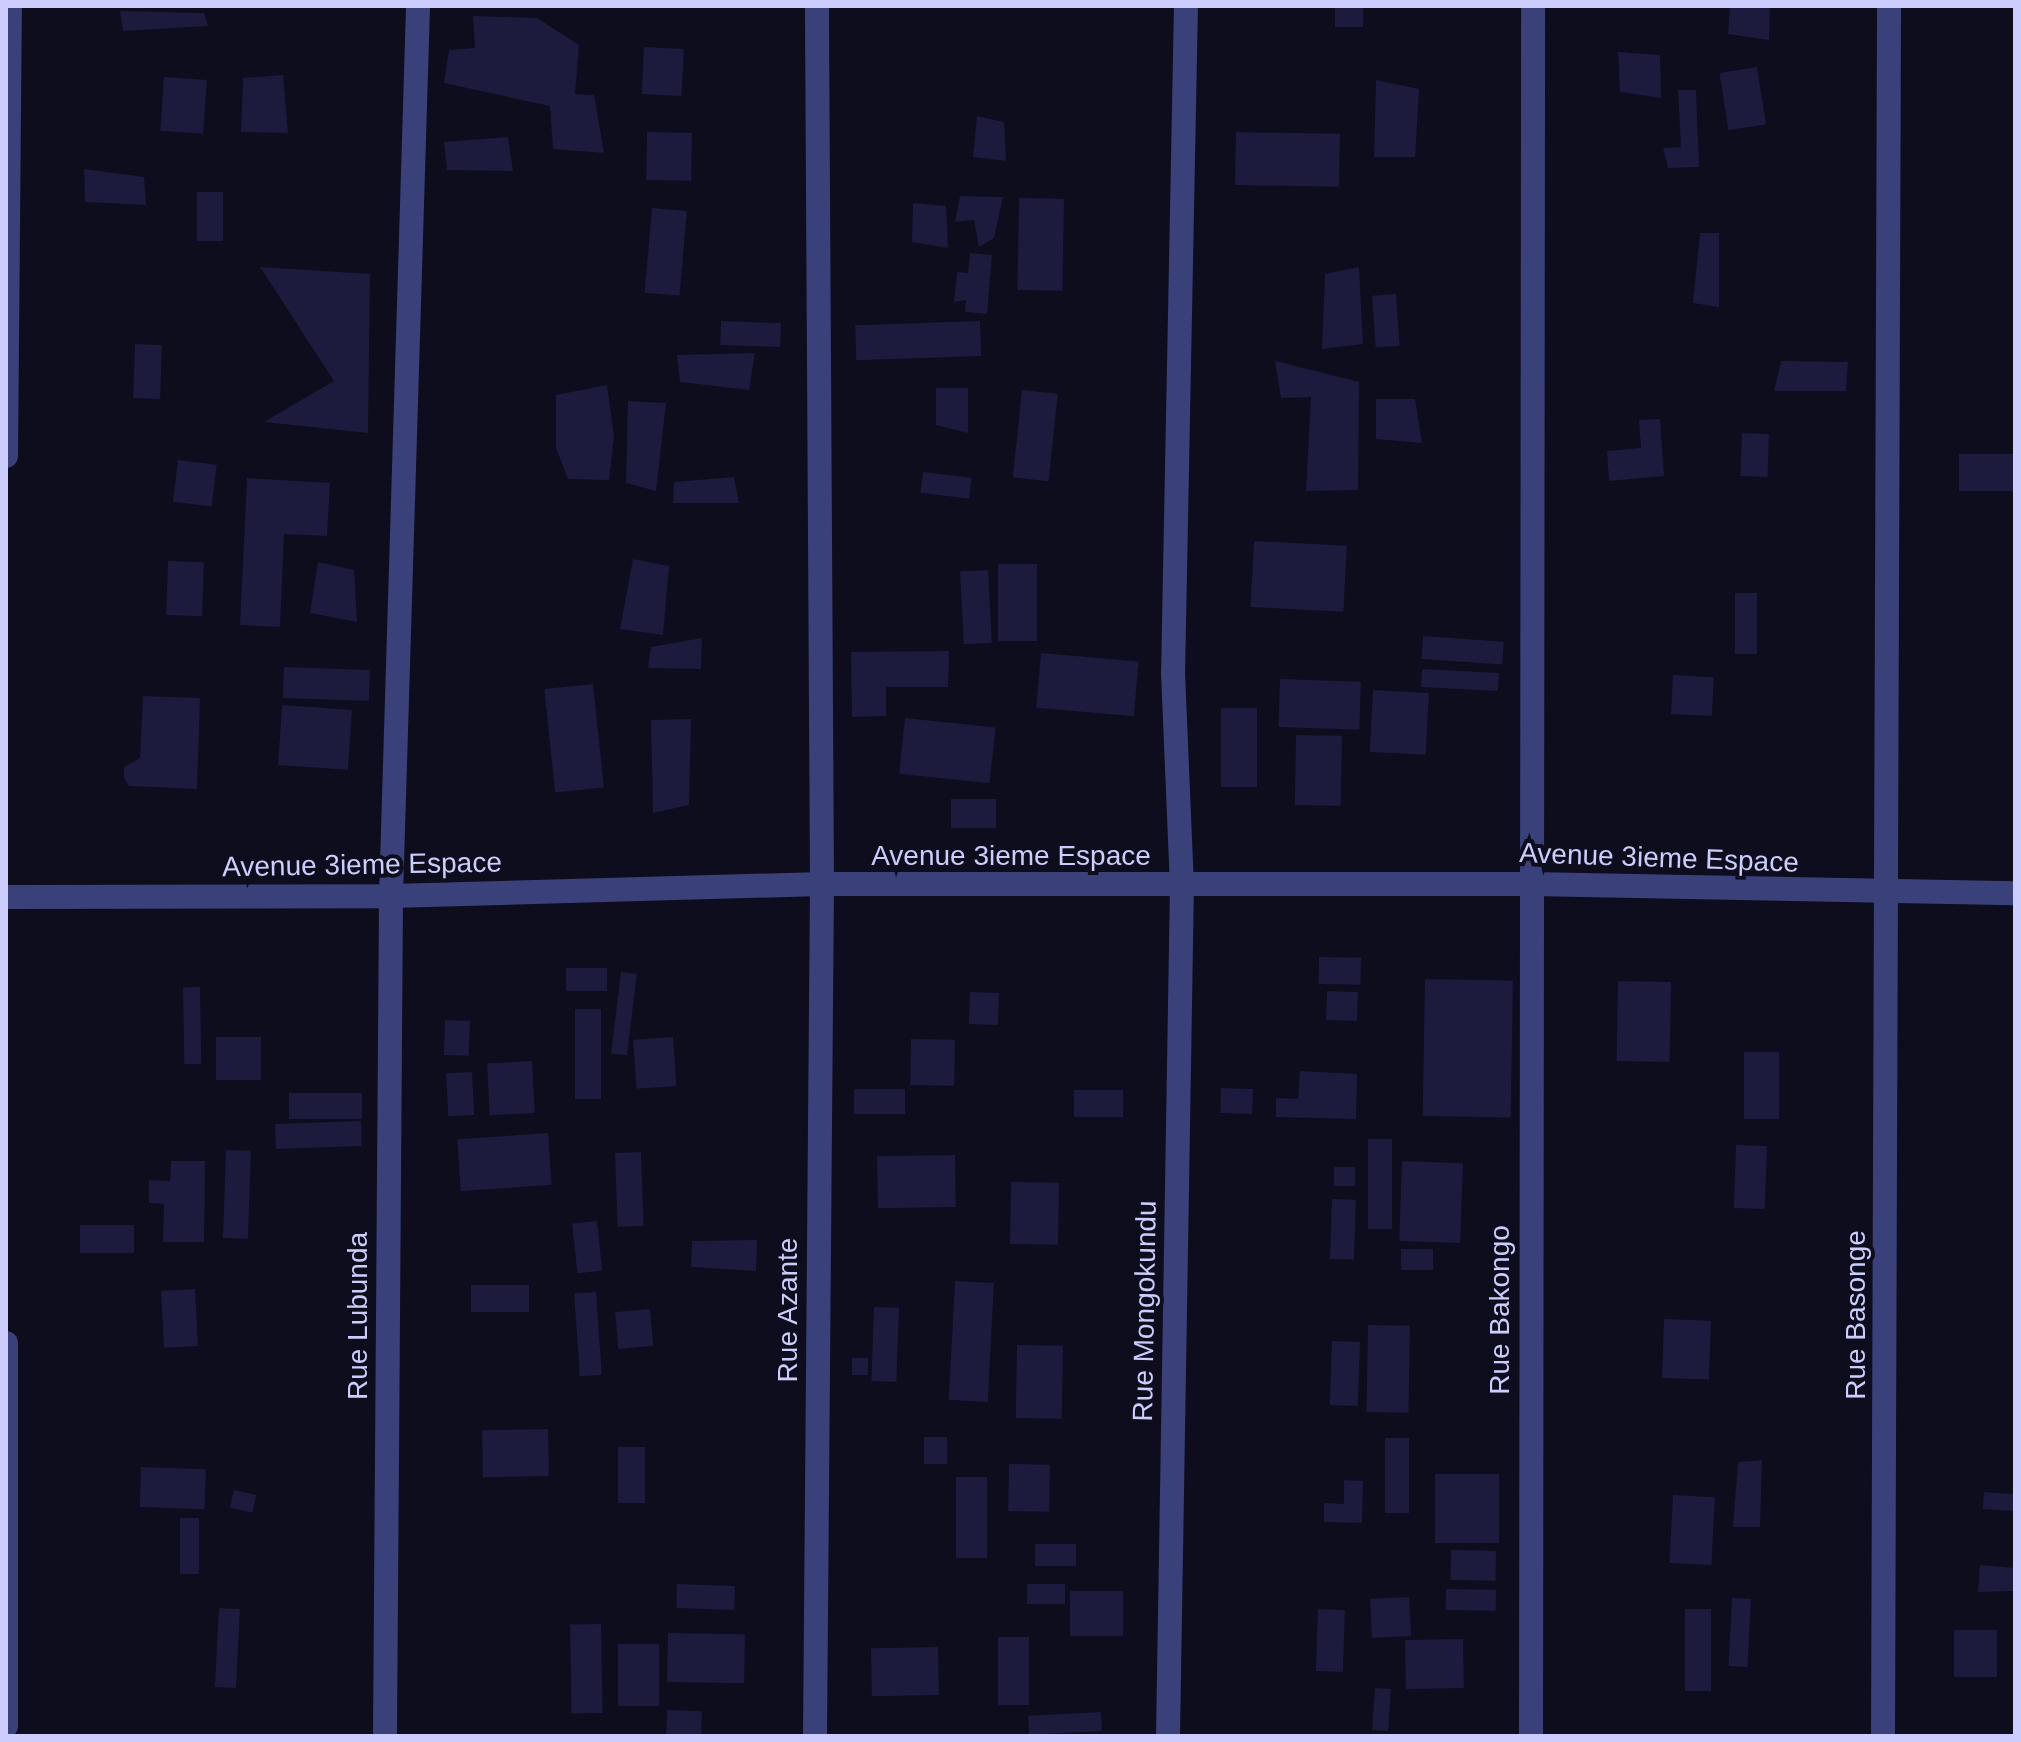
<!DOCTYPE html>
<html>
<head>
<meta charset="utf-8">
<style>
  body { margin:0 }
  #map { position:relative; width:2021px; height:1742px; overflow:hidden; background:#0d0d1d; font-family:Helvetica,sans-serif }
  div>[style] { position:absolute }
  .building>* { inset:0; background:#1c1a3d; transform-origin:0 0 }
  .minor>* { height:24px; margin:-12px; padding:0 12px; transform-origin:12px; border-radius:12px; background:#3a407a }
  span { translate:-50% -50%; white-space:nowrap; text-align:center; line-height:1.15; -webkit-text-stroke:8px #0d0d1d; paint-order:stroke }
  .street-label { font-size:28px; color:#cccdfc }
  .frame { position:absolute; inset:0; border:8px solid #cccdfc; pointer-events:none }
</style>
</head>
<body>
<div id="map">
  <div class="building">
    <i style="left:1335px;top:6px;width:28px;height:21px"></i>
    <i style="clip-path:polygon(1730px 6px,1770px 6px,1769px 40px,1728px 34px)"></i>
    <i style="clip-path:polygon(120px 11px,204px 13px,208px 26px,123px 31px)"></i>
    <i style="clip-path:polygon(473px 16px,537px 18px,579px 45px,575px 94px,594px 95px,604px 153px,553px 149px,550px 106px,444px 83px,449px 50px,475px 48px)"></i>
    <i style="left:644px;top:47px;width:40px;height:47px;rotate:3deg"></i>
    <i style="clip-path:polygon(1618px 52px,1660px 55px,1661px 98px,1620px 92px)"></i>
    <i style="left:1757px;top:67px;width:58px;height:38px;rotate:81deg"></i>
    <i style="clip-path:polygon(283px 75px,288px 133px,241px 132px,243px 78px)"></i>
    <i style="left:164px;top:77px;width:43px;height:54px;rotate:4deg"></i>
    <i style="clip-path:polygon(1376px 80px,1419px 89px,1415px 157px,1374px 157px)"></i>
    <i style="clip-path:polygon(1678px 90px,1696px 90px,1699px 167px,1668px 168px,1663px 148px,1681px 147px)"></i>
    <i style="clip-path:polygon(977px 116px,1004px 122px,1006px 161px,973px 157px)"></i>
    <i style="left:647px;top:132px;width:45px;height:48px;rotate:1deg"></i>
    <i style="left:1236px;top:132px;width:104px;height:53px;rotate:1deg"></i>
    <i style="clip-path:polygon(508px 137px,513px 171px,447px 170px,444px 142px)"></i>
    <i style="clip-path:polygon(84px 169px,144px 177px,146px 205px,85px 202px)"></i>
    <i style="left:223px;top:192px;width:49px;height:26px;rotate:90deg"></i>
    <i style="clip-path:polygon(960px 196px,1003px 197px,994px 238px,979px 247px,974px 220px,955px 222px)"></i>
    <i style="left:1019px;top:198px;width:45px;height:92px;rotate:1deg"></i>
    <i style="clip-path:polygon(913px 203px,946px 206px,948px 248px,912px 242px)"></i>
    <i style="left:652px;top:208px;width:35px;height:85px;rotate:5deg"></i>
    <i style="clip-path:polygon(1700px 233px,1719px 233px,1719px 307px,1693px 303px)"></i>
    <i style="clip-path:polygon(970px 253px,992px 255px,987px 314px,965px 312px,966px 300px,954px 302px,957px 272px,968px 273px)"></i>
    <i style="clip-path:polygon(260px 267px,370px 274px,368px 433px,264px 422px,334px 381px)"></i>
    <i style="clip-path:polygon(1359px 267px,1363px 344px,1322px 349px,1325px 274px)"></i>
    <i style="left:1396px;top:294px;width:52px;height:24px;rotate:86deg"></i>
    <i style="left:721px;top:321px;width:60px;height:24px;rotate:2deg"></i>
    <i style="left:980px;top:321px;width:35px;height:125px;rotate:88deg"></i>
    <i style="left:135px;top:344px;width:27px;height:54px;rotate:2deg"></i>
    <i style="clip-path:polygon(755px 353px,749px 390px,680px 382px,677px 355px)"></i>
    <i style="clip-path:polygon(1275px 361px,1359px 382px,1358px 490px,1306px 491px,1311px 397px,1281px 398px)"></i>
    <i style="clip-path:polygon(1781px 361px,1848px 362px,1846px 391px,1774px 391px)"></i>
    <i style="clip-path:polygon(607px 385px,614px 437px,609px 480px,568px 479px,556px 448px,556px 395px)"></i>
    <i style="clip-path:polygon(936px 388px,968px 388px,968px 433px,936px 425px)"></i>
    <i style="left:1022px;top:390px;width:36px;height:88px;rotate:6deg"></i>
    <i style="clip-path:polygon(1376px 399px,1415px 399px,1422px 443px,1376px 439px)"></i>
    <i style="clip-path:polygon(628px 401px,666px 403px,656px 491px,626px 483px)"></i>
    <i style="clip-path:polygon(1660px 419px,1664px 476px,1609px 481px,1607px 451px,1641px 448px,1639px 420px)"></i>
    <i style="left:1742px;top:433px;width:27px;height:43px;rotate:2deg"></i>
    <i style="left:2015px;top:454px;width:37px;height:56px;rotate:90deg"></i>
    <i style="left:178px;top:460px;width:39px;height:42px;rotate:7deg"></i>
    <i style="left:923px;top:472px;width:49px;height:21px;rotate:7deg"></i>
    <i style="clip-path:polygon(734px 477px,739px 503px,673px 503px,674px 482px)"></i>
    <i style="clip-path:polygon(247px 478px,330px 483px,327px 536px,284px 534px,280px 627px,240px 625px)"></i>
    <i style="left:1254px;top:541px;width:93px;height:66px;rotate:3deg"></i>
    <i style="clip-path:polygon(633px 559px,669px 566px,663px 635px,620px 629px)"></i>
    <i style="left:168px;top:561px;width:36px;height:54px;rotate:2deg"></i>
    <i style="clip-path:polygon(318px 562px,354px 570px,357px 622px,310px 613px)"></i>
    <i style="left:998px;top:564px;width:39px;height:77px"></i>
    <i style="left:988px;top:570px;width:73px;height:28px;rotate:87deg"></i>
    <i style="left:1735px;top:593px;width:22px;height:61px"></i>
    <i style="left:1423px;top:636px;width:81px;height:23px;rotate:4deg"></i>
    <i style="clip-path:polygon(702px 638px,701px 669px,648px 668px,651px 647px)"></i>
    <i style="clip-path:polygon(949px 651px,948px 687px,886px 687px,886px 716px,852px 717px,851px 652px)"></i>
    <i style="left:1041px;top:653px;width:98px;height:55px;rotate:5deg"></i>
    <i style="left:284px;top:667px;width:86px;height:31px;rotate:2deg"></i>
    <i style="left:1422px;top:669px;width:77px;height:18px;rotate:3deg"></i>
    <i style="left:1673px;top:675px;width:41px;height:39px;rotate:3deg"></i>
    <i style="left:1280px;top:679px;width:81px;height:48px;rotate:2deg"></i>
    <i style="left:593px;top:684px;width:104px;height:49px;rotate:84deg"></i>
    <i style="left:1373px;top:690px;width:56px;height:62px;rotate:3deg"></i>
    <i style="clip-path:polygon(143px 696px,200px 698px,197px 789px,129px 786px,124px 778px,124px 767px,140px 758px)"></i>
    <i style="left:1221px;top:708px;width:36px;height:79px"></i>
    <i style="left:352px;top:710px;width:60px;height:70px;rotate:94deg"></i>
    <i style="left:905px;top:718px;width:91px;height:56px;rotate:6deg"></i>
    <i style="clip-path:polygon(691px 719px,689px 805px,653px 813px,651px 720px)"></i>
    <i style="left:1296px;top:735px;width:46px;height:70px;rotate:1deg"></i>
    <i style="left:951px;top:799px;width:45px;height:29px"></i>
    <i style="left:1319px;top:957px;width:42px;height:27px;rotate:1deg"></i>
    <i style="left:566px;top:968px;width:41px;height:23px"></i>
    <i style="left:621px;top:972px;width:16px;height:82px;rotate:7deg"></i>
    <i style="left:1425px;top:979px;width:88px;height:137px;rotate:1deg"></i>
    <i style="left:1618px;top:981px;width:53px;height:80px;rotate:1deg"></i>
    <i style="left:200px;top:987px;width:77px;height:17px;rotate:89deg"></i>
    <i style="left:1327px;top:991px;width:31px;height:29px;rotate:2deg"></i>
    <i style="left:970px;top:992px;width:29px;height:32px;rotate:2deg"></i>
    <i style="left:575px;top:1009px;width:26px;height:90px"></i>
    <i style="left:445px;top:1020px;width:25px;height:35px;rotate:2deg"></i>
    <i style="left:216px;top:1037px;width:45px;height:43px"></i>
    <i style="left:673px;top:1037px;width:49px;height:40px;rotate:86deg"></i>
    <i style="left:911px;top:1039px;width:44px;height:46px;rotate:1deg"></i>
    <i style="left:1744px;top:1052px;width:35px;height:67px"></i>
    <i style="left:532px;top:1061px;width:52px;height:45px;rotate:87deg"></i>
    <i style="clip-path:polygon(1300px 1071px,1357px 1074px,1356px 1119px,1276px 1117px,1276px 1098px,1298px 1099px)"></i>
    <i style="left:472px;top:1072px;width:43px;height:26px;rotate:87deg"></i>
    <i style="left:1221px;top:1088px;width:32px;height:25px;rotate:2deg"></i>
    <i style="left:854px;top:1089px;width:51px;height:25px"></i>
    <i style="left:1074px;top:1090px;width:49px;height:27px"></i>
    <i style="left:289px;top:1093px;width:73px;height:26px"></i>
    <i style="left:361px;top:1121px;width:25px;height:86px;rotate:88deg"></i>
    <i style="left:548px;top:1133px;width:52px;height:91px;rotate:86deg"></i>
    <i style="left:1368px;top:1139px;width:24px;height:90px"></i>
    <i style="left:1767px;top:1146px;width:63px;height:31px;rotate:92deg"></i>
    <i style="left:226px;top:1150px;width:25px;height:88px;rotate:2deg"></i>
    <i style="left:641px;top:1152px;width:74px;height:26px;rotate:88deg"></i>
    <i style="left:955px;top:1155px;width:52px;height:78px;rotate:89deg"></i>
    <i style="clip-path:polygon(171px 1161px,205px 1161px,204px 1242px,163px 1242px,164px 1204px,149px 1203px,149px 1180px,170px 1181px)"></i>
    <i style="left:1402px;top:1161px;width:61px;height:80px;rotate:2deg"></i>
    <i style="left:1334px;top:1167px;width:21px;height:19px"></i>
    <i style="left:1011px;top:1182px;width:48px;height:62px;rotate:1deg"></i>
    <i style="left:1332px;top:1199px;width:24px;height:60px;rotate:2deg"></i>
    <i style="left:597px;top:1221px;width:50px;height:25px;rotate:84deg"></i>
    <i style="left:80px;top:1225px;width:54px;height:28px"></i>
    <i style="clip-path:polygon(757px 1240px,756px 1271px,691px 1267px,692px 1241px)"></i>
    <i style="left:1401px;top:1249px;width:32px;height:21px"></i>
    <i style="left:955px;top:1281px;width:39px;height:119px;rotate:3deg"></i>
    <i style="left:529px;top:1285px;width:27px;height:58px;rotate:90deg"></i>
    <i style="left:195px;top:1289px;width:57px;height:34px;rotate:87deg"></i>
    <i style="left:596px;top:1292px;width:83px;height:22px;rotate:86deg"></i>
    <i style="left:874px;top:1307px;width:25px;height:74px;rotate:2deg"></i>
    <i style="left:650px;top:1309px;width:37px;height:35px;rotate:85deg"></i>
    <i style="left:1664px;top:1319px;width:47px;height:59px;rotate:2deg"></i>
    <i style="left:1368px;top:1325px;width:42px;height:87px;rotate:1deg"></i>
    <i style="left:1332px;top:1341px;width:28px;height:64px;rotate:2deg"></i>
    <i style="left:1017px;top:1345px;width:46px;height:73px;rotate:1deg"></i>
    <i style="left:852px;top:1358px;width:16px;height:17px"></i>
    <i style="left:548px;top:1429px;width:47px;height:66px;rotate:89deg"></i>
    <i style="left:924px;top:1437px;width:23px;height:27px"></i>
    <i style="left:1385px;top:1438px;width:24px;height:75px"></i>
    <i style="left:618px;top:1447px;width:27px;height:56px"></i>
    <i style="clip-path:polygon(1762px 1460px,1760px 1527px,1733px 1527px,1738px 1462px)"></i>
    <i style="left:1009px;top:1464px;width:41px;height:47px;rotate:1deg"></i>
    <i style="left:141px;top:1467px;width:65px;height:40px;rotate:2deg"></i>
    <i style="left:1435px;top:1474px;width:64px;height:69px"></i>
    <i style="left:956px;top:1477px;width:31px;height:81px"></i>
    <i style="clip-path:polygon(1344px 1480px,1363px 1481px,1362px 1523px,1324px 1522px,1324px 1503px,1344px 1504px)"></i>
    <i style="left:234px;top:1490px;width:23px;height:18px;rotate:13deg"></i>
    <i style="left:1984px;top:1492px;width:31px;height:17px;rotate:4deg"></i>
    <i style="left:1673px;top:1495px;width:42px;height:68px;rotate:3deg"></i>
    <i style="left:180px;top:1518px;width:19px;height:56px"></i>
    <i style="left:1035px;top:1544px;width:41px;height:22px"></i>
    <i style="left:1451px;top:1550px;width:45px;height:30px;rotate:1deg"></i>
    <i style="clip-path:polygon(1980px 1565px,2015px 1568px,2015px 1591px,1978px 1592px)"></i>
    <i style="left:677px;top:1584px;width:58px;height:24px;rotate:2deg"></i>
    <i style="left:1027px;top:1584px;width:38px;height:20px"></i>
    <i style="left:1446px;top:1589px;width:50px;height:21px;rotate:1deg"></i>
    <i style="left:1070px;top:1591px;width:53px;height:45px"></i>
    <i style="left:1409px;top:1597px;width:39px;height:39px;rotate:87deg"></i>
    <i style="left:1732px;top:1598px;width:19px;height:68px;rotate:3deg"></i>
    <i style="left:219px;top:1608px;width:21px;height:79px;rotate:3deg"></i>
    <i style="left:1318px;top:1609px;width:27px;height:62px;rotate:2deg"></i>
    <i style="left:1685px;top:1609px;width:26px;height:82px"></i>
    <i style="left:601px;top:1624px;width:89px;height:31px;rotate:89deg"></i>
    <i style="left:1954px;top:1630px;width:43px;height:47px"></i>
    <i style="left:668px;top:1633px;width:77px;height:49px;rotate:1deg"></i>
    <i style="left:998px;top:1637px;width:31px;height:68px"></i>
    <i style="left:1463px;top:1639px;width:49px;height:58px;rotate:89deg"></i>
    <i style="left:618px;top:1644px;width:41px;height:62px"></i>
    <i style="left:938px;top:1647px;width:48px;height:67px;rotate:89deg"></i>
    <i style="left:1375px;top:1688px;width:16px;height:42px;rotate:4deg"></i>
    <i style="left:667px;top:1710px;width:35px;height:26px;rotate:2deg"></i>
    <i style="left:1101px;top:1712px;width:19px;height:73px;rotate:87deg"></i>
  </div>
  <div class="minor">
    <i style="left:6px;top:456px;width:450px;rotate:-89.5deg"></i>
    <i style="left:6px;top:897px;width:385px;rotate:-0.1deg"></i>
    <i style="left:391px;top:896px;width:431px;rotate:-1.6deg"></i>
    <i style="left:822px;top:884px;width:708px"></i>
    <i style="left:1530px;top:884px;width:485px;rotate:1.1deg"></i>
    <i style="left:6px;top:1343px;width:383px;rotate:90deg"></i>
    <i style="left:385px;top:1736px;width:840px;rotate:-89.59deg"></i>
    <i style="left:391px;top:896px;width:890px;rotate:-88.26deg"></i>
    <i style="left:815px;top:1736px;width:852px;rotate:-89.53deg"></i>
    <i style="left:822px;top:884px;width:878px;rotate:-90.33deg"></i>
    <i style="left:1168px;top:1736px;width:849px;rotate:-89.06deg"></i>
    <i style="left:1182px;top:887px;width:212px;rotate:-92.4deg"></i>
    <i style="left:1173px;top:675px;width:669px;rotate:-88.89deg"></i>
    <i style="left:1531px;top:1736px;width:1730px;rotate:-89.93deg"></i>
    <i style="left:1883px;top:1736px;width:1730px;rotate:-89.8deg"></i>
  </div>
  <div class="street-label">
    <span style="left:1011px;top:856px">Avenue 3ieme Espace</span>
    <span style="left:1659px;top:858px;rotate:2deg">Avenue 3ieme Espace</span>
    <span style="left:362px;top:865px;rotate:-1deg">Avenue 3ieme Espace</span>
    <span style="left:788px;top:1310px;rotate:-90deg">Rue Azante</span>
    <span style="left:1500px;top:1310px;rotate:-90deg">Rue Bakongo</span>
    <span style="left:1145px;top:1311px;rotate:-89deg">Rue Mongokundu</span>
    <span style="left:1856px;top:1315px;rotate:-90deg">Rue Basonge</span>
    <span style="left:358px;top:1316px;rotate:-90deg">Rue Lubunda</span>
  </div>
  <div class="frame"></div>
</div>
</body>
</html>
